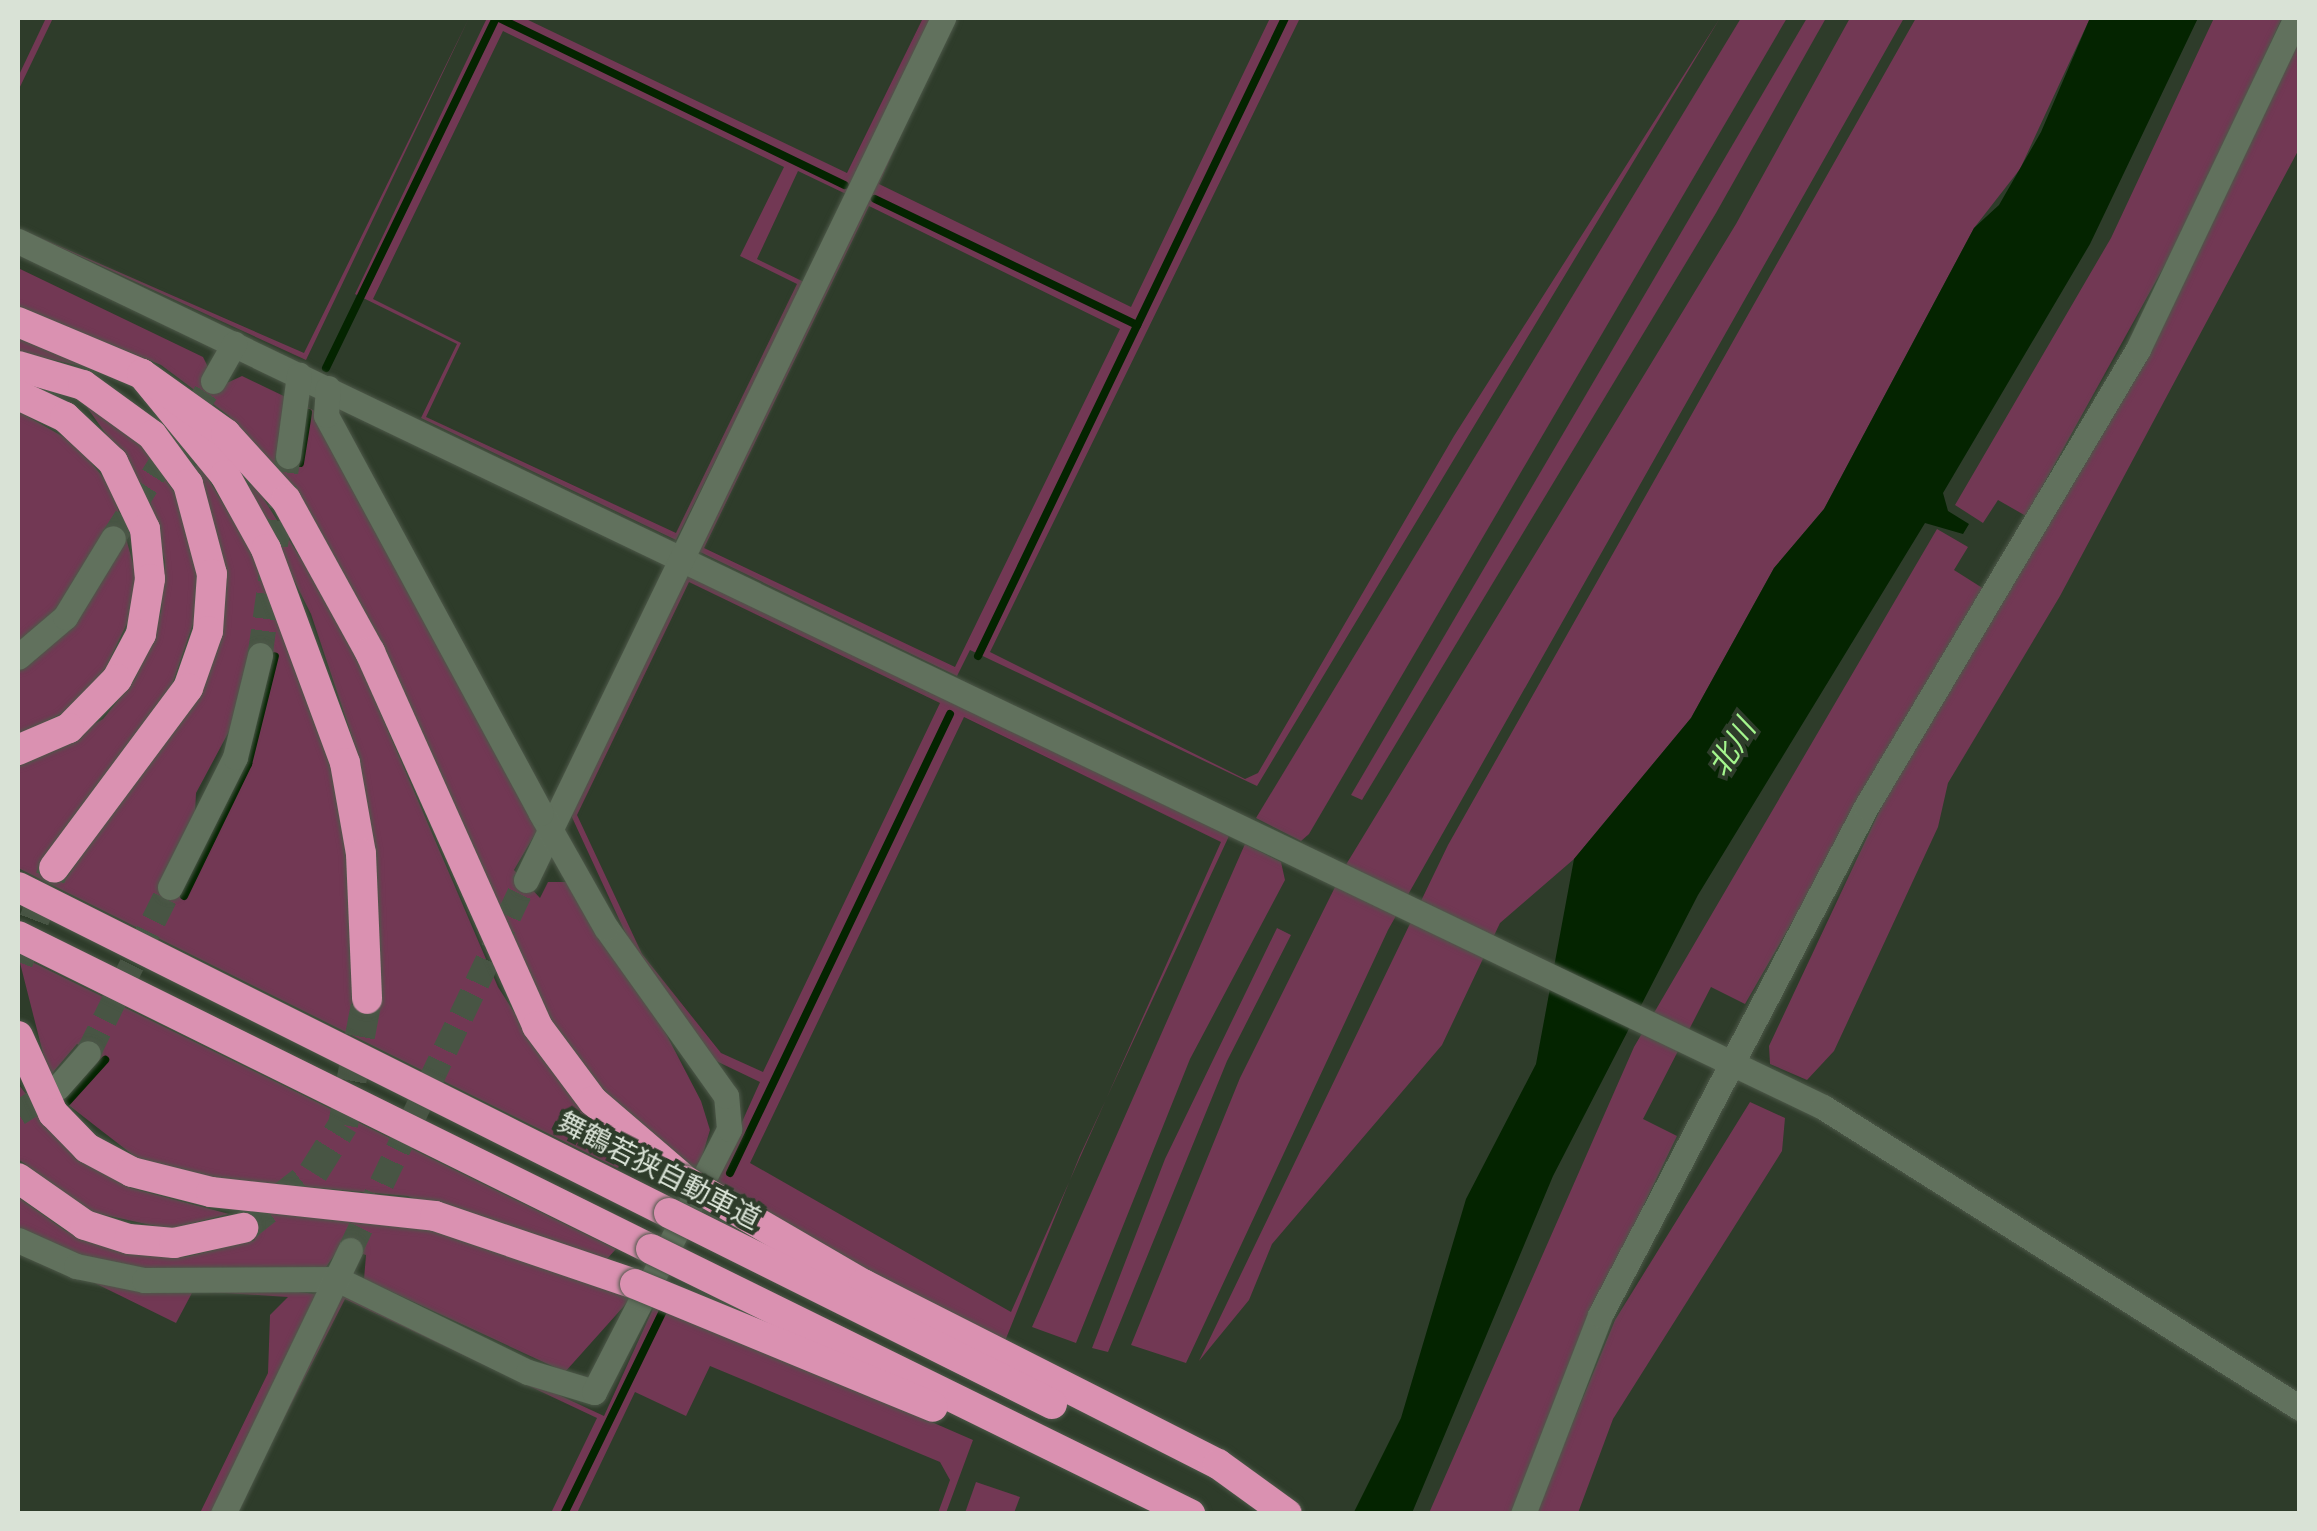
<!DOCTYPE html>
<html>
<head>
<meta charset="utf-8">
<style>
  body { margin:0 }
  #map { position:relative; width:2317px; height:1531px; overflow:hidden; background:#2e3c2a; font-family:Bitter,"Noto Sans JP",serif }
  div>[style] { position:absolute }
  .green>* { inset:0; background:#723854 }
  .water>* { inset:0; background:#042400 }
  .stream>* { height:8px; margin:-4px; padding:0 4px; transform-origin:4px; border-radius:4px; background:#042400 }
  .minor-tunnel>* { height:25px; margin-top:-12.5px; transform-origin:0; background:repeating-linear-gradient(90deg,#485544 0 25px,transparent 0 37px) }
  .highway-tunnel>* { height:30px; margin-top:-15px; transform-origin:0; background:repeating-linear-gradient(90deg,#485544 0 30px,transparent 0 45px) }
  .roads { filter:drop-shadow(0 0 2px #4d5849) drop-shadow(0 0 2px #4d5849) }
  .minor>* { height:25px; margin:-12.5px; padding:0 12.5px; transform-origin:12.5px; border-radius:12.5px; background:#61715d }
  .highway>* { height:30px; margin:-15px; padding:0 15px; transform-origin:15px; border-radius:15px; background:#da91b1 }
  .bridges { filter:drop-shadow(0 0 2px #4d5849) drop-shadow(0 0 2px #4d5849) }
  .highway-bridge>* { height:30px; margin:-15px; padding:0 15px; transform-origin:15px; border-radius:15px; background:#da91b1 }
  span { translate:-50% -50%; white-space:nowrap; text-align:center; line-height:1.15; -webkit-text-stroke:8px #2e3c2a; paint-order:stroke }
  .street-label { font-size:28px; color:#d9e2d6 }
  .water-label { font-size:30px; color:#a4f58d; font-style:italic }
  .frame { position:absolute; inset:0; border:20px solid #d9e2d6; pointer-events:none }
</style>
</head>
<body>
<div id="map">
  <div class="green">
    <i style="clip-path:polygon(46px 18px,53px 18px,18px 91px,18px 77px)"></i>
    <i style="clip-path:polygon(469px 18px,306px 360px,18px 228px,304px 353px)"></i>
    <i style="clip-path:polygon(evenodd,487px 18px,524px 18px,847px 173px,923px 18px,931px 18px,846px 194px,798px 171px,757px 259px,804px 282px,676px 540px,421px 418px,457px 344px,355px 294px,487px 18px,503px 31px,784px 167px,740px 256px,797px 284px,676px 533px,426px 417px,461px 343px,373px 299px,503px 31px)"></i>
    <i style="clip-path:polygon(evenodd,953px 18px,879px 184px,1131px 307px,1270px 18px,1300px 18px,990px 652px,1245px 779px,1258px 773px,1454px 436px,1720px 18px,1257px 786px,970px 650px,957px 676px,698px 551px,953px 18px,869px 206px,1120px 329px,955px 667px,704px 548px,869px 206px)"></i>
    <i style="clip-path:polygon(1741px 18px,1787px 18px,1309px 834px,1301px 841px,1256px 818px)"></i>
    <i style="clip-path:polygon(1807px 18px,1826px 18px,1716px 213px,1362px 800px,1351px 795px)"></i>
    <i style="clip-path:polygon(1850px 18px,1904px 18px,1388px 930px,1186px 1363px,1131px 1345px,1240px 1078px,1347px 863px,1736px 224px)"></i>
    <i style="clip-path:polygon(1916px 18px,2090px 18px,2020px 169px,1974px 228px,1824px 509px,1774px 568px,1691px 718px,1574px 859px,1500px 923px,1442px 1045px,1272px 1244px,1249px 1300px,1199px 1361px,1448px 845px)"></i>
    <i style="clip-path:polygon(2214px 18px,2282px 18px,2187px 225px,2026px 516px,1998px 500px,1983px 523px,1955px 505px,2111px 238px)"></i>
    <i style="clip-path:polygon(2299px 40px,2299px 149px,2060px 596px,1948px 783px,1938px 827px,1834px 1051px,1807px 1080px,1770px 1064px,1769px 1046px,1886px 797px,2147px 356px)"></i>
    <i style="clip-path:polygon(18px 268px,203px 357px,218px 387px,242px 376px,319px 413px,541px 824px,514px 870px,540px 898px,548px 882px,567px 882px,648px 999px,701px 1101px,710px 1130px,697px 1174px,615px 1106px,540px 1009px,379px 639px,292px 486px,229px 416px,161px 365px,18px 307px)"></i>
    <i style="clip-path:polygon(18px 336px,94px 369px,18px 352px)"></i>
    <i style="clip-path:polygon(evenodd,84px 403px,139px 442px,175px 493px,197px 572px,194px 621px,169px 694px,38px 868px,64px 881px,206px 680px,223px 560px,193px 469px,199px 463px,258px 562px,328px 749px,348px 866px,352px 1005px,380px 1006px,377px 883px,354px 743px,311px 614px,247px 487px,254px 483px,345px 630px,498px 987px,552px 1071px,624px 1148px,626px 1164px,617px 1168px,18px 868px,18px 766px,103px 719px,135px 679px,161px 612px,165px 562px,148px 494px,84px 403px,270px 655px,244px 762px,195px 815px,196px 793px,270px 655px)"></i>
    <i style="clip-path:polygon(18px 411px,76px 444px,112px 488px,136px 574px,131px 615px,102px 676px,65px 712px,18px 735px,18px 669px,73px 623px,56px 609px,18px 646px)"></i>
    <i style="clip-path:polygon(1937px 529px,1968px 547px,1954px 570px,1984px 589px,1745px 1004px,1711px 987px,1643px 1119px,1677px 1136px,1593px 1311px,1512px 1513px,1429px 1513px,1634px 1047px)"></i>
    <i style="clip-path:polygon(evenodd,687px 574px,1229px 836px,1080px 1155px,1003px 1346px,714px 1184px,760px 1082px,714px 1060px,637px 958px,570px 813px,687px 574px,689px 582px,940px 703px,763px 1072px,721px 1053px,642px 954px,577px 815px,689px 582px,687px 574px,964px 717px,1221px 842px,1011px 1312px,750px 1163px,964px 717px)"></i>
    <i style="clip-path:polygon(1245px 844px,1281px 862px,1285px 880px,1190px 1059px,1076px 1343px,1032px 1327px)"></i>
    <i style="clip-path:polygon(1277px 928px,1291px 935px,1227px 1061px,1108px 1352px,1092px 1348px,1165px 1159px)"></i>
    <i style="clip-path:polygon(18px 955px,616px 1249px,606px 1260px,407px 1196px,210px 1178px,138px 1159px,62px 1100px,100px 1055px,77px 1044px,49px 1077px)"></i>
    <i style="clip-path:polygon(18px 1084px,82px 1162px,131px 1188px,229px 1214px,169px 1229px,91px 1212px,18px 1159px)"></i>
    <i style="clip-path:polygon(1750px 1102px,1785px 1118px,1782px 1151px,1613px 1419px,1578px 1513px,1535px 1514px,1615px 1320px)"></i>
    <i style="clip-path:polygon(18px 1197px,66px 1231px,132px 1254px,185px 1257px,255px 1240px,235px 1215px,244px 1209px,448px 1232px,633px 1296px,565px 1372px,364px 1279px,366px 1255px,340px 1247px,322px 1273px,115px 1272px,18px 1234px)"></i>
    <i style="clip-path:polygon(54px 1263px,316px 1294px,211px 1513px,200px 1513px,268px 1373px,270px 1315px,288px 1297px,193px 1291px,176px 1323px)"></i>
    <i style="clip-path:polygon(342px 1294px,604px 1416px,656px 1302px,973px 1440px,946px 1513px,938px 1513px,950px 1480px,940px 1462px,710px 1366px,686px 1416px,635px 1392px,577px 1513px,551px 1513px,597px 1418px,345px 1299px,235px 1514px)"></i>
    <i style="clip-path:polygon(976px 1482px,1020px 1497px,1014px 1513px,965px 1513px)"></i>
  </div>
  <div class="water">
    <i style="clip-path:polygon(2090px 18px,2198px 18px,2090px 244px,1943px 493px,1948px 511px,1969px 524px,1963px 534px,1925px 523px,1698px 895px,1553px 1176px,1412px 1513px,1353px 1514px,1401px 1418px,1466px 1199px,1536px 1064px,1574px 859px,1691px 718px,1774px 568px,1824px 509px,1974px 228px,1999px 205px,2041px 132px)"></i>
  </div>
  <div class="stream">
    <i style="left:499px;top:18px;width:384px;rotate:25.8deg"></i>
    <i style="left:875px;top:199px;width:291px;rotate:25.7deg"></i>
    <i style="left:326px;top:368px;width:389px;rotate:-64.1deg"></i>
    <i style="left:300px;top:463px;width:51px;rotate:-80.9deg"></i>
    <i style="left:978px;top:656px;width:708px;rotate:-64.3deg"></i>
    <i style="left:184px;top:896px;width:147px;rotate:-64.1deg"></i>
    <i style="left:248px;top:764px;width:111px;rotate:-76deg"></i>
    <i style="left:67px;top:1102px;width:57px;rotate:-47.9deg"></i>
    <i style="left:730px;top:1173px;width:509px;rotate:-64.39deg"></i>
    <i style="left:564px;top:1514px;width:230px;rotate:-64deg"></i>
  </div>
  <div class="minor-tunnel">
    <i style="left:113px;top:538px;width:186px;rotate:-57.5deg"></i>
    <i style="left:260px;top:655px;width:201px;rotate:-82deg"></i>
    <i style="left:88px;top:1053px;width:185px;rotate:-63.7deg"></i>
    <i style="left:18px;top:1113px;width:48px;rotate:-33deg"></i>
    <i style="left:350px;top:1250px;width:410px;rotate:-64.6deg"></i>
  </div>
  <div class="highway-tunnel">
    <i style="left:18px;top:962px;width:101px;rotate:-69deg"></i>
    <i style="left:243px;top:1228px;width:89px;rotate:-38.2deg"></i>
    <i style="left:313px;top:1173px;width:57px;rotate:-58deg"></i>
    <i style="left:343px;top:1125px;width:128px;rotate:-79.2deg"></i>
  </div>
  <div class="roads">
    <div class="minor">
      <i style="left:18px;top:241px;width:2002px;rotate:25.63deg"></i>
      <i style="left:1823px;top:1107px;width:564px;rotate:32.25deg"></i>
      <i style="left:213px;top:381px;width:43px;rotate:-60.4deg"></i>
      <i style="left:288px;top:456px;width:82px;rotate:-82.3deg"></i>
      <i style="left:18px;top:657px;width:62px;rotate:-40.4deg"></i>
      <i style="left:65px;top:617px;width:92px;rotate:-58.7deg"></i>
      <i style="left:526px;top:880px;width:958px;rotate:-64.18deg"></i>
      <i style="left:170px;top:887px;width:145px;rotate:-63.4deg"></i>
      <i style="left:235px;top:757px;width:105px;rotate:-76.2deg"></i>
      <i style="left:58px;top:1087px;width:45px;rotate:-48.6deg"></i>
      <i style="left:18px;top:1240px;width:64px;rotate:24.1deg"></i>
      <i style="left:76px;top:1266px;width:69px;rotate:11.6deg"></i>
      <i style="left:144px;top:1280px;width:193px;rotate:-0.3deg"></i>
      <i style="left:337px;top:1279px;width:212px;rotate:26deg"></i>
      <i style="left:528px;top:1372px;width:69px;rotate:16.9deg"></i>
      <i style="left:594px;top:1392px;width:296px;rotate:-62.8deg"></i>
      <i style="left:729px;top:1129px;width:33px;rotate:-95deg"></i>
      <i style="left:726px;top:1096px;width:206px;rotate:-125.5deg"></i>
      <i style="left:606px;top:928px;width:132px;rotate:-119.5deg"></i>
      <i style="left:541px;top:813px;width:452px;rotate:-118.4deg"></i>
      <i style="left:326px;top:415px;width:27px;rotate:-86deg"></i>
      <i style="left:223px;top:1514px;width:293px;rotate:-64.3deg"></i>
      <i style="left:1523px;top:1514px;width:213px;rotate:-68.8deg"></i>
      <i style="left:1600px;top:1315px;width:573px;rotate:-62.36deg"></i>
      <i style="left:1866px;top:807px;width:533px;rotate:-59.29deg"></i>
      <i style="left:2138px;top:349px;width:367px;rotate:-64.5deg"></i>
    </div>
    <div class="highway">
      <i style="left:18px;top:322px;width:134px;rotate:22.8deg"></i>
      <i style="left:142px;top:374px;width:131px;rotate:50.6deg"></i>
      <i style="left:225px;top:475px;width:85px;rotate:61deg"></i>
      <i style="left:266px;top:549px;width:228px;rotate:69.7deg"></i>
      <i style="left:345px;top:763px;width:92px;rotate:80deg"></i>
      <i style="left:361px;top:854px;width:145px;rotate:87.6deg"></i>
      <i style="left:18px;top:366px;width:68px;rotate:16.3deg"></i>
      <i style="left:83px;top:385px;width:85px;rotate:35.9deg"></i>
      <i style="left:152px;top:435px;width:61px;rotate:53.7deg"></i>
      <i style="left:188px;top:484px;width:93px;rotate:75.1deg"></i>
      <i style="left:212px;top:574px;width:57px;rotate:94deg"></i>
      <i style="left:208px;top:631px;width:60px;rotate:109.3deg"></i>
      <i style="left:188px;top:688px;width:224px;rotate:126.7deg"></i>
      <i style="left:142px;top:374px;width:103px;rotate:35.5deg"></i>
      <i style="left:226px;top:434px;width:89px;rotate:47.7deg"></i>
      <i style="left:286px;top:500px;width:174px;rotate:61.1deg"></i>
      <i style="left:370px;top:652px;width:410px;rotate:65.9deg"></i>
      <i style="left:537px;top:1026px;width:94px;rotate:53.3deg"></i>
      <i style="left:593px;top:1101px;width:123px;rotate:40.7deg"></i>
      <i style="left:18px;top:395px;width:52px;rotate:25.1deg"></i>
      <i style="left:65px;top:417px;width:66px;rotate:43.2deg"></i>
      <i style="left:113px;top:462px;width:74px;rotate:64.5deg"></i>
      <i style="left:145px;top:529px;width:50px;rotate:84.3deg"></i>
      <i style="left:150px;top:579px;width:56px;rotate:99.3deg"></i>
      <i style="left:141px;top:634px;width:51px;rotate:118.1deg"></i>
      <i style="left:117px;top:679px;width:69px;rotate:134.4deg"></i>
      <i style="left:69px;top:728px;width:56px;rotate:156.7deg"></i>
      <i style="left:18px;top:887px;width:728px;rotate:26.6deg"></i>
      <i style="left:18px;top:936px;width:706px;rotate:26.31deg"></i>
      <i style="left:18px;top:1036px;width:85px;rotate:65.6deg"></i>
      <i style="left:53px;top:1113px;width:49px;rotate:45.8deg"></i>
      <i style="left:87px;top:1148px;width:51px;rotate:28.1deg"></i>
      <i style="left:132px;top:1172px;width:81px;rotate:14.2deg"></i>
      <i style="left:211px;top:1192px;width:225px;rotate:6.1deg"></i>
      <i style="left:435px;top:1216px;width:211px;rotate:18.8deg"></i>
      <i style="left:18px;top:1178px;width:82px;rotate:35deg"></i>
      <i style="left:85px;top:1225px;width:46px;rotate:17.7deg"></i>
      <i style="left:129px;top:1239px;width:45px;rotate:5.1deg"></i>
      <i style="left:174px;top:1243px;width:71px;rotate:-12.3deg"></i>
    </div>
  </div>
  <div class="bridges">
    <div class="highway-bridge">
      <i style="left:686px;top:1181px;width:205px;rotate:30.2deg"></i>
      <i style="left:863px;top:1284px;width:398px;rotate:26.9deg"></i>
      <i style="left:1218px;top:1464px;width:85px;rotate:35.9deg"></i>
      <i style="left:669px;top:1213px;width:428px;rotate:26.5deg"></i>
      <i style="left:651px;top:1249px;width:601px;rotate:26.18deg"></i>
      <i style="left:635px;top:1284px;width:322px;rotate:22.4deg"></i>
    </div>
  </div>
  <div class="street-label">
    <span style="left:659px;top:1171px;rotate:27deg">舞鶴若狭自動車道</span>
  </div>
  <div class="water-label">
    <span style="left:1732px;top:748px;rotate:-58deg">北川</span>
  </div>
  <div class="frame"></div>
</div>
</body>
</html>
